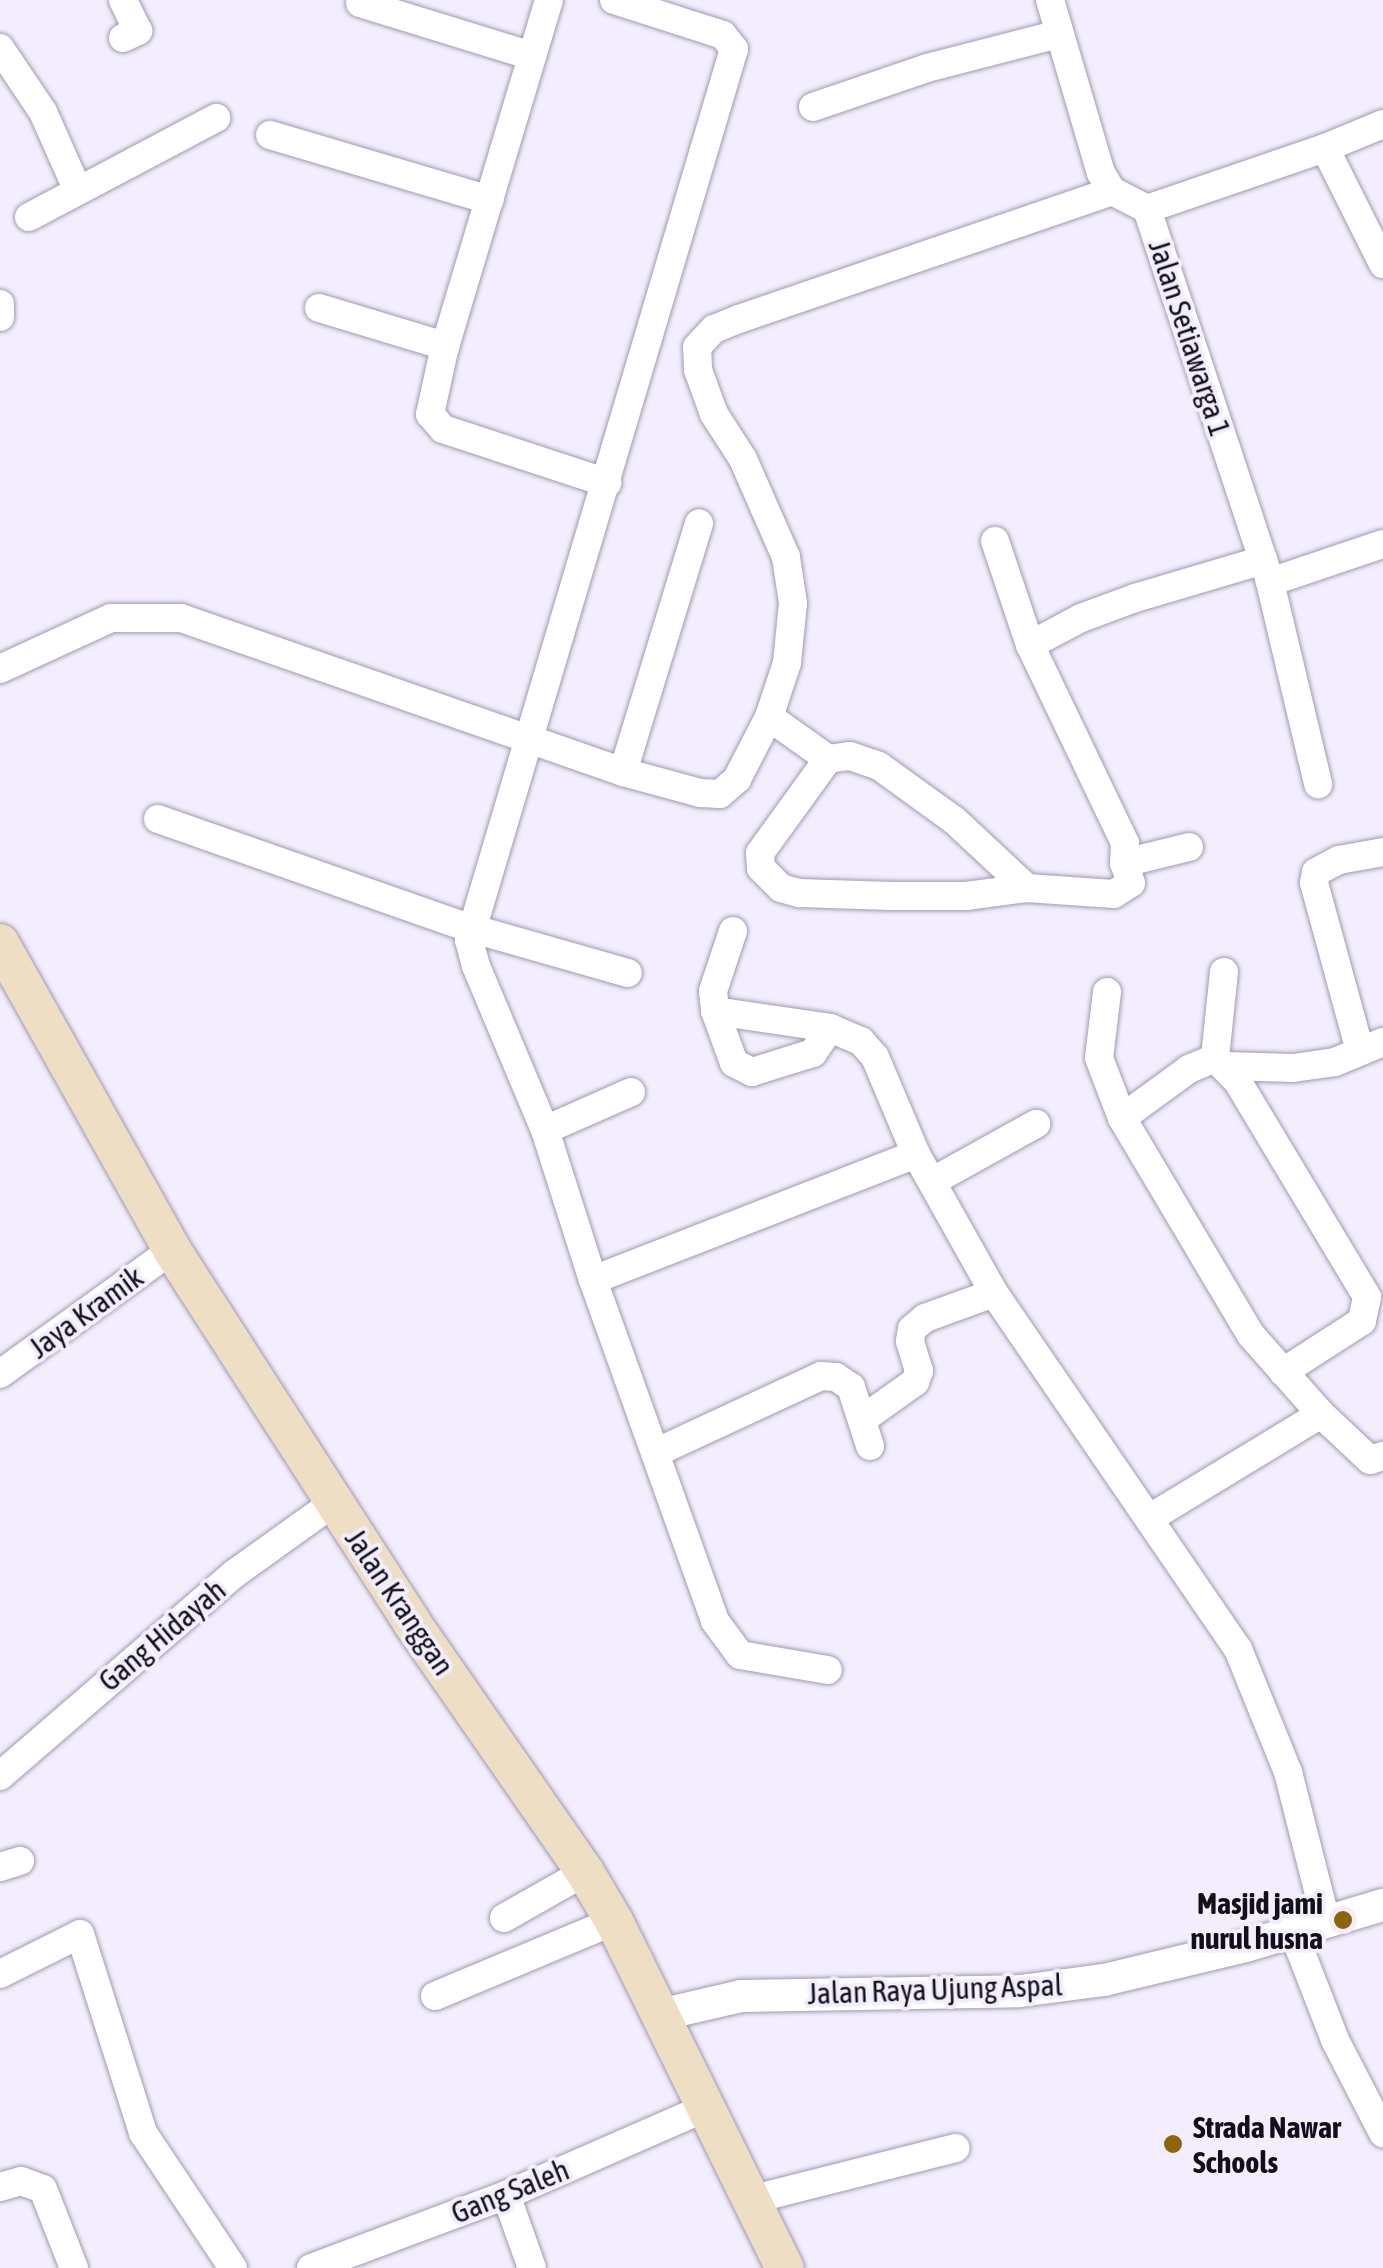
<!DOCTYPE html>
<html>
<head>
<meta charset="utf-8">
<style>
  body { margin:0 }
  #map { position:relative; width:1383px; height:2268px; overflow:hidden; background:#f3eefe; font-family:"Asap Condensed",sans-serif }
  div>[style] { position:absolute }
  .roads { filter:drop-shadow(0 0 2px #a199b1) drop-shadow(0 0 2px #a199b1) }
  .minor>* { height:28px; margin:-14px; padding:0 14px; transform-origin:14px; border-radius:14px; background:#fff }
  .tertiary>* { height:32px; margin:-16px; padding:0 16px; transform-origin:16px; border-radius:16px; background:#fff }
  .secondary>* { height:38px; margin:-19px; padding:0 19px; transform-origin:19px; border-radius:19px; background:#eedfc4 }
  .dots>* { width:28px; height:28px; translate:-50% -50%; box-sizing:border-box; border:5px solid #f3eefe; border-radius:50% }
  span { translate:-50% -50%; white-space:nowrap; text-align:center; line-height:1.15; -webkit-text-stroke:8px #f3eefe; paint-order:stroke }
  .street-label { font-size:30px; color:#120f18 }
  .poi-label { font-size:30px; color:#120f18; font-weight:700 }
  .right { translate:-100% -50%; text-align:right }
  .left { translate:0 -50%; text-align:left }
</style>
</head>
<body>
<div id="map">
  <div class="roads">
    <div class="minor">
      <i style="left:549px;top:0;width:361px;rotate:106.7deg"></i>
      <i style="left:445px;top:346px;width:70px;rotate:102.4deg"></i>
      <i style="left:430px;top:414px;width:20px;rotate:49deg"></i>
      <i style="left:443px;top:429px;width:173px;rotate:18.2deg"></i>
      <i style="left:614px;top:0;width:114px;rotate:17.8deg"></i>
      <i style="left:723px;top:35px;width:18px;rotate:52deg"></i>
      <i style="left:734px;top:49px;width:930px;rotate:106.56deg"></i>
      <i style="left:469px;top:940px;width:27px;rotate:75deg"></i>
      <i style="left:476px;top:966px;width:178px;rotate:67.2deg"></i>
      <i style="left:545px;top:1130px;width:157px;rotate:72.3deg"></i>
      <i style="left:593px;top:1280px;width:362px;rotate:70.3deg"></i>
      <i style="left:715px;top:1621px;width:42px;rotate:53.7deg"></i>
      <i style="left:740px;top:1655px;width:89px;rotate:9.7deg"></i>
      <i style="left:1050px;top:0;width:180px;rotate:73.6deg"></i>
      <i style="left:1101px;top:173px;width:21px;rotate:59deg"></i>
      <i style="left:1112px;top:191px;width:39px;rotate:27deg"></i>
      <i style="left:1147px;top:209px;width:393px;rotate:71.7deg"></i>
      <i style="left:1270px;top:582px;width:119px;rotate:-18.6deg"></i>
      <i style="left:360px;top:3px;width:180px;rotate:17.1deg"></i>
      <i style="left:123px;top:38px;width:17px;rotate:-25deg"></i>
      <i style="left:138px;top:31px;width:34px;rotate:-116deg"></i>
      <i style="left:0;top:48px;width:77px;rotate:56.1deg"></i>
      <i style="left:43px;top:112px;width:86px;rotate:66.1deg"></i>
      <i style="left:813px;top:107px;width:120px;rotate:-18.9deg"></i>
      <i style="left:927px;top:68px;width:135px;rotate:-14.5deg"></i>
      <i style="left:1383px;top:124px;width:63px;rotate:157.5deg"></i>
      <i style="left:1325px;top:148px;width:130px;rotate:63.4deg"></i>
      <i style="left:270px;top:135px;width:229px;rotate:16.5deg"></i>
      <i style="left:1147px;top:209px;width:188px;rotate:-18.9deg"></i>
      <i style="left:29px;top:217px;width:212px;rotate:-27.9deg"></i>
      <i style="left:0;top:304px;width:13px;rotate:90deg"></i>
      <i style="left:319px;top:308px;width:132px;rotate:16.8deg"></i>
      <i style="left:995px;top:541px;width:110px;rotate:71.4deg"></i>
      <i style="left:1270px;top:582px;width:208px;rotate:76.6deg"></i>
      <i style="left:0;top:669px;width:122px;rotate:-24.7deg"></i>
      <i style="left:111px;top:618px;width:70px"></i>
      <i style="left:181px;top:618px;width:468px;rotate:19.2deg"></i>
      <i style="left:623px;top:772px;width:80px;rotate:15.3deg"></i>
      <i style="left:700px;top:793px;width:20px;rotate:3deg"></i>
      <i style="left:720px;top:794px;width:23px;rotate:-41deg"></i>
      <i style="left:737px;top:779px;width:70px;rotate:-62.7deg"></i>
      <i style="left:769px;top:717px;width:57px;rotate:-71.6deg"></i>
      <i style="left:787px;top:663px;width:60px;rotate:-84.3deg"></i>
      <i style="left:793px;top:603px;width:47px;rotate:-98.7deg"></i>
      <i style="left:786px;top:557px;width:107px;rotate:-113.7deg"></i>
      <i style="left:743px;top:459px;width:54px;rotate:-122.8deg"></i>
      <i style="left:714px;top:414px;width:47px;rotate:-110deg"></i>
      <i style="left:698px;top:370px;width:23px;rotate:-92deg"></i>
      <i style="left:697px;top:347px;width:25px;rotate:-47deg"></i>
      <i style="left:714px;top:329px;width:27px;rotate:-22deg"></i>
      <i style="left:739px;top:319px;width:394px;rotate:-18.9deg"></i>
      <i style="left:769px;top:717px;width:72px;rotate:35.4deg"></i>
      <i style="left:828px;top:759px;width:22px;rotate:-8deg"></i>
      <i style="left:850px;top:756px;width:31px;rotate:19deg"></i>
      <i style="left:879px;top:766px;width:92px;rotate:35.8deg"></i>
      <i style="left:954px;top:820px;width:100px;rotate:43deg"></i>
      <i style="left:828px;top:759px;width:116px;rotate:125.9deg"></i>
      <i style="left:760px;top:853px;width:15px;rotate:86deg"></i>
      <i style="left:761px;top:868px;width:28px;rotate:45deg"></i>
      <i style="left:781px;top:888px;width:19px;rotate:16deg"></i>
      <i style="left:799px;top:893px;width:92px;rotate:1.9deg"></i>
      <i style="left:891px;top:896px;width:75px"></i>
      <i style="left:966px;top:896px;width:62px;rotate:-7.5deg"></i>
      <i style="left:1027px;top:888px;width:87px;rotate:3.9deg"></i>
      <i style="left:1114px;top:894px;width:20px;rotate:-33deg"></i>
      <i style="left:1131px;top:883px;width:21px;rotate:-109deg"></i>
      <i style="left:623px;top:772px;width:260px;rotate:-73deg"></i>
      <i style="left:158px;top:819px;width:330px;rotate:19.3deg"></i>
      <i style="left:470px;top:928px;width:164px;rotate:15.9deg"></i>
      <i style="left:1189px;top:847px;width:67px;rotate:166.2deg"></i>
      <i style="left:1124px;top:863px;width:20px;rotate:-87deg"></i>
      <i style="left:1125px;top:843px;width:220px;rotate:-115.6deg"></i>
      <i style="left:1030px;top:645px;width:58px;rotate:-27.9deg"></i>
      <i style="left:1081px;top:618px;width:58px;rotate:-20.3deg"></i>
      <i style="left:1135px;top:598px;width:134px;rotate:-16.5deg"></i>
      <i style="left:733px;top:931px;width:63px;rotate:108.4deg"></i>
      <i style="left:713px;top:991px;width:20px;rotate:84deg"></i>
      <i style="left:715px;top:1011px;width:55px;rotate:69.9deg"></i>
      <i style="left:734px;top:1063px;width:20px;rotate:27deg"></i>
      <i style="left:752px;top:1072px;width:64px;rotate:-17.3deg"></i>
      <i style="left:813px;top:1053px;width:30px;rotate:-56deg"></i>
      <i style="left:1224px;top:972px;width:86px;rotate:96deg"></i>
      <i style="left:1215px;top:1058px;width:33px;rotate:46deg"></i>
      <i style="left:1238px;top:1082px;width:251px;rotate:59deg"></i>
      <i style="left:1367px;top:1297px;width:25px;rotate:102deg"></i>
      <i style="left:1362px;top:1321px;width:94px;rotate:147.2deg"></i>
      <i style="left:1107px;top:992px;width:66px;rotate:96.9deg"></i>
      <i style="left:1099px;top:1058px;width:64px;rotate:69deg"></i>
      <i style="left:1122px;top:1118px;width:252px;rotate:59.3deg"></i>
      <i style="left:1251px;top:1335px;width:106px;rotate:48.5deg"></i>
      <i style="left:1321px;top:1414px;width:67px;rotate:43.2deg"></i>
      <i style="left:1370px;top:1460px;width:14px;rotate:-17deg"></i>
      <i style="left:715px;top:1011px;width:116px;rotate:8.4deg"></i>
      <i style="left:830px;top:1028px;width:34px;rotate:23deg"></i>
      <i style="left:861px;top:1041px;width:21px;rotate:49deg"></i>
      <i style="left:875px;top:1057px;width:105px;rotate:67.1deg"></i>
      <i style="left:916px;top:1154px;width:159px;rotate:60.7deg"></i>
      <i style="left:994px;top:1293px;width:432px;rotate:55.6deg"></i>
      <i style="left:1238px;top:1649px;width:133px;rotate:67.9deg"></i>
      <i style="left:1288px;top:1772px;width:154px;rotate:75.7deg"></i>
      <i style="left:1360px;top:1051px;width:174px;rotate:-105.3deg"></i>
      <i style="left:1314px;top:883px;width:11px;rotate:-80deg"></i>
      <i style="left:1316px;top:872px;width:26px;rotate:-28deg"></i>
      <i style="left:1339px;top:860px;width:45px;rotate:-10.3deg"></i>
      <i style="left:1226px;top:1066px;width:67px;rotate:1.7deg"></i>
      <i style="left:1293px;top:1068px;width:42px;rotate:-8.1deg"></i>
      <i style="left:1335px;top:1062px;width:52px;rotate:-22.6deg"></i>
      <i style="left:1122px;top:1118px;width:83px;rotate:-36.2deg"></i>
      <i style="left:1189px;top:1069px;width:28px;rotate:-23deg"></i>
      <i style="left:545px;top:1130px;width:94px;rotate:-23.8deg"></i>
      <i style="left:933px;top:1181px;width:118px;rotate:-29deg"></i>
      <i style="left:593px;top:1280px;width:347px;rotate:-21.3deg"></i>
      <i style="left:0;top:1374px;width:212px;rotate:-35.8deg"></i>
      <i style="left:863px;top:1419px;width:64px;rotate:-35.4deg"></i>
      <i style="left:915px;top:1382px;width:12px;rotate:-70deg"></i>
      <i style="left:919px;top:1371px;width:31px;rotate:-107deg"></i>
      <i style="left:910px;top:1341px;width:12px;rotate:-81deg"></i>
      <i style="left:912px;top:1329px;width:17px;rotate:-40deg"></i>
      <i style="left:925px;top:1318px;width:73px;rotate:-19.9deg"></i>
      <i style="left:655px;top:1453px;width:183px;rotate:-24.9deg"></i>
      <i style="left:821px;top:1376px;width:15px;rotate:4deg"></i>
      <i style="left:836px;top:1377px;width:18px;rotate:34deg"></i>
      <i style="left:851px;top:1387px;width:62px;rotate:72.1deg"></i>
      <i style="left:1150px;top:1518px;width:200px;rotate:-31.3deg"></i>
      <i style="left:0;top:1776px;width:309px;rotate:-40.8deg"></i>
      <i style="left:234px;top:1574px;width:122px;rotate:-35.6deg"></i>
      <i style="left:0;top:1867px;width:21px;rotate:-17deg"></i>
      <i style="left:504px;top:1918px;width:93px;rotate:-29.6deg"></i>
      <i style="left:1293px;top:1932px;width:116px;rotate:68.7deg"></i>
      <i style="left:1335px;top:2040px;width:105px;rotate:62.7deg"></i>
      <i style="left:0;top:1974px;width:89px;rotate:-26.6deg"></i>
      <i style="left:80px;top:1934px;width:209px;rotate:72.4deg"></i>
      <i style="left:143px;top:2133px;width:162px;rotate:56.3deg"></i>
      <i style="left:435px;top:1996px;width:194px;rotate:-22.7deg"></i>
      <i style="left:0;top:2187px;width:22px;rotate:-16deg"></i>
      <i style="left:21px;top:2181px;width:23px;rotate:20deg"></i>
      <i style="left:43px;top:2189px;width:85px;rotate:68.6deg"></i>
      <i style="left:506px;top:2195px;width:77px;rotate:70.4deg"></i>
      <i style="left:750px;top:2200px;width:212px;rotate:-14.2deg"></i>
      <i style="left:311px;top:2268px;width:208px;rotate:-20.5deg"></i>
      <i style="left:506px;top:2195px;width:217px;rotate:-23.6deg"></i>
    </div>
    <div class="tertiary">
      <i style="left:659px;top:2015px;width:84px;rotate:-13deg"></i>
      <i style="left:741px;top:1996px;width:279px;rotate:-1deg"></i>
      <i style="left:1020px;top:1991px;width:85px;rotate:-7.5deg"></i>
      <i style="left:1104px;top:1980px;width:146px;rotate:-13.5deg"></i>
      <i style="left:1246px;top:1946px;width:143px;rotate:-16.7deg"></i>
    </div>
    <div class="secondary">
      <i style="left:0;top:943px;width:352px;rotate:60.7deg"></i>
      <i style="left:172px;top:1250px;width:444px;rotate:57.2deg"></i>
      <i style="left:412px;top:1623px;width:303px;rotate:55.2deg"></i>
      <i style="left:585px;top:1872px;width:57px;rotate:59.4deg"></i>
      <i style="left:614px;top:1921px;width:387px;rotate:63.8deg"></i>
    </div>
  </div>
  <div class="dots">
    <i style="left:1343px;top:1920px;background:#8e640a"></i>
    <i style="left:1173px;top:2144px;background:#8e640a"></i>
  </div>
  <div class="street-label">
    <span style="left:1190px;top:338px;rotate:72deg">Jalan Setiawarga 1</span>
    <span style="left:86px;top:1312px;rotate:-36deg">Jaya Kramik</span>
    <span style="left:400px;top:1602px;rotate:56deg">Jalan Kranggan</span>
    <span style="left:162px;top:1635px;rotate:-40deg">Gang Hidayah</span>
    <span style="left:935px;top:1989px;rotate:-2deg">Jalan Raya Ujung Aspal</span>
    <span style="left:510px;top:2191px;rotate:-22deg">Gang Saleh</span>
  </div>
  <div class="poi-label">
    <span class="right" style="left:1323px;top:1920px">Masjid jami<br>nurul husna</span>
    <span class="left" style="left:1193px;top:2144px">Strada Nawar<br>Schools</span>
  </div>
</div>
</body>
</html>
